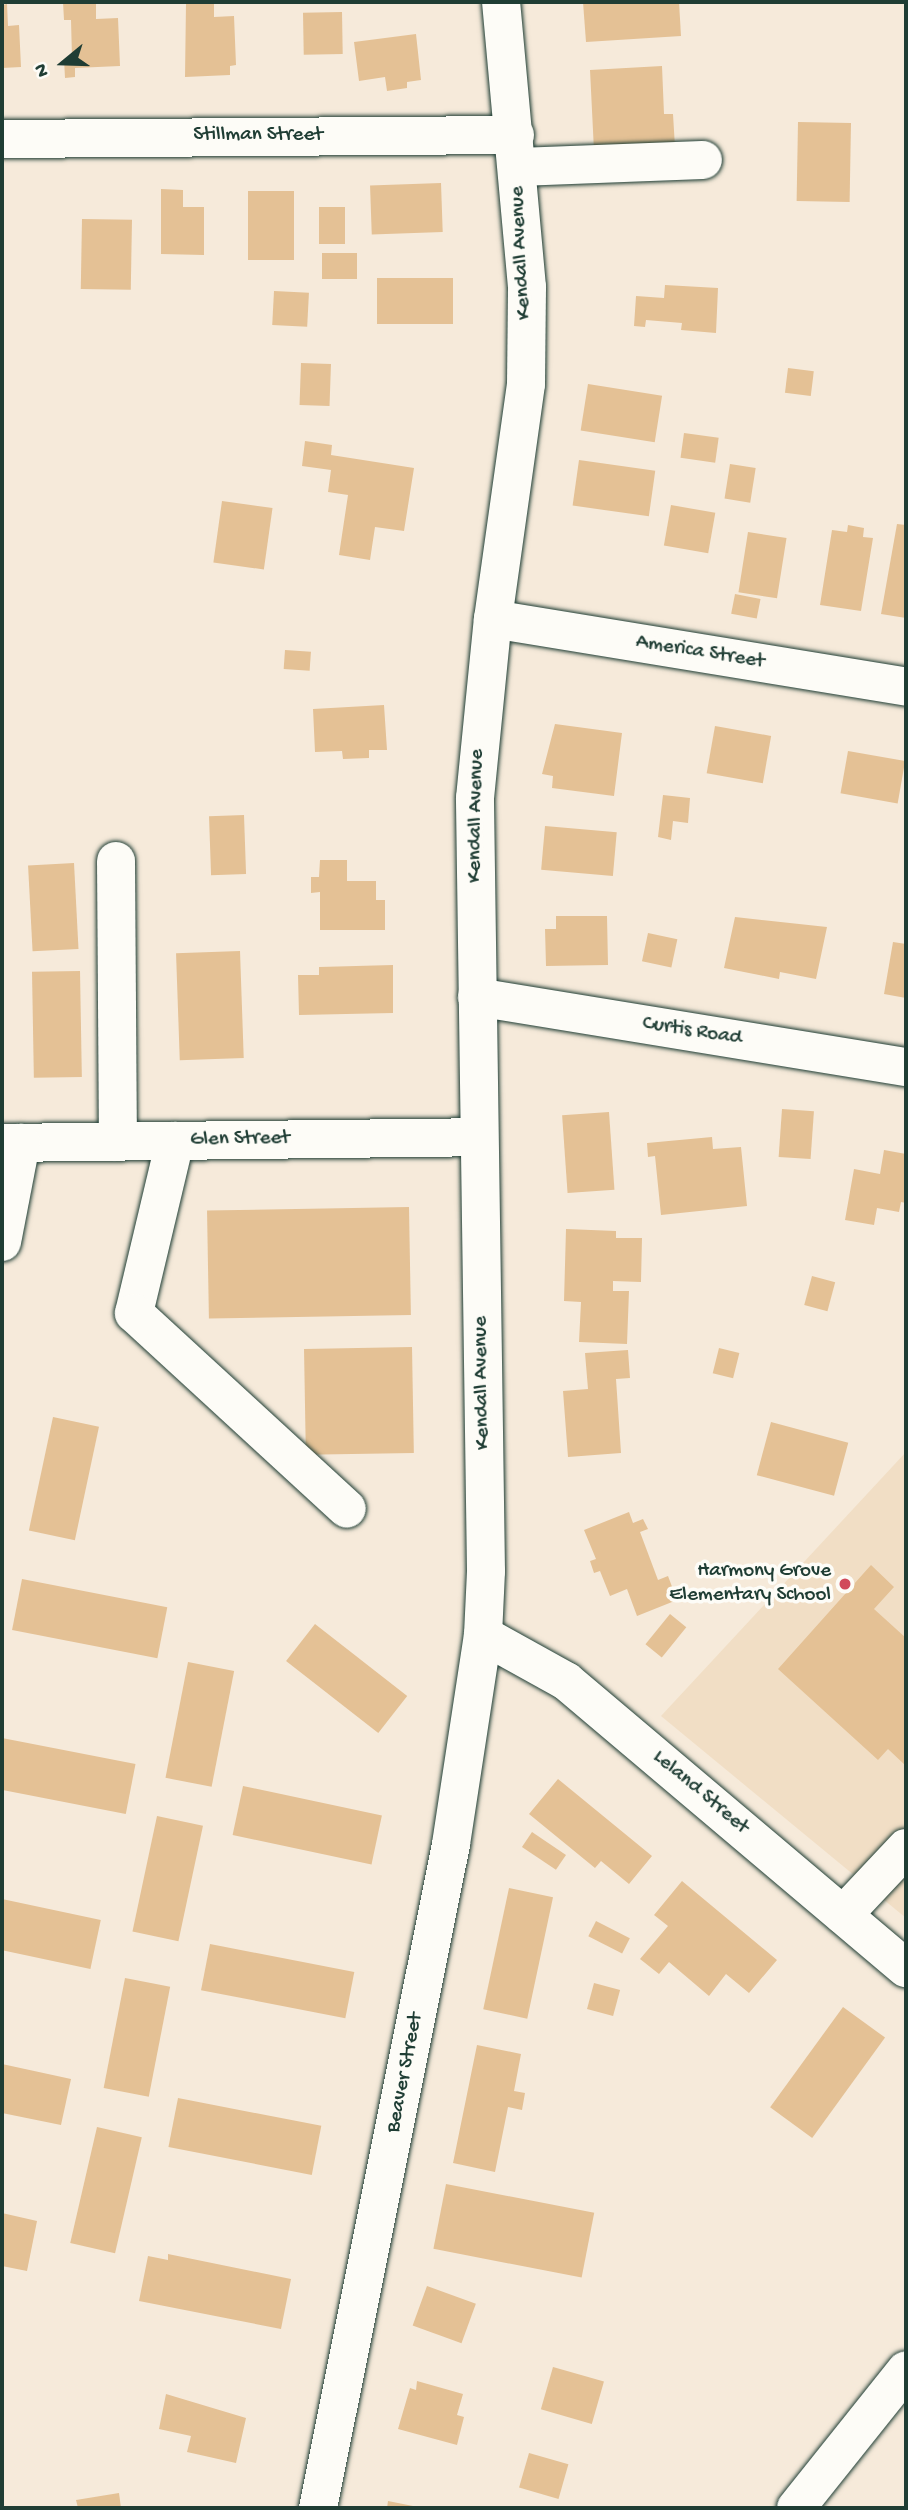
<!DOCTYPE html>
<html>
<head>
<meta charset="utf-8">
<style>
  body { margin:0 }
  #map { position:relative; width:908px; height:2510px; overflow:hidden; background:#f6eada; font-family:"Gochi Hand",sans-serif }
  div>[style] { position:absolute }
  .built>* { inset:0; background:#f1dec5 }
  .building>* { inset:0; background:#e4c195; transform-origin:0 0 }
  .roads { filter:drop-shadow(0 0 2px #1f3d34) drop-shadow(0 0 2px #1f3d34) }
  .minor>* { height:38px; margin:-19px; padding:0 19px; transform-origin:19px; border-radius:19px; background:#fdfcf7 }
  .major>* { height:38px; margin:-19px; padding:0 19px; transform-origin:19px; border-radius:19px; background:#fdfcf7 }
  .dots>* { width:19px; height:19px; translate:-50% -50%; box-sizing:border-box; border:4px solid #fdfcf7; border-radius:50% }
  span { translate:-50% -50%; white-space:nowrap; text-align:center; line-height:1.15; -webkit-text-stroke:7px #fdfcf7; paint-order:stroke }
  .street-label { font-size:21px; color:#1f3d34 }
  .poi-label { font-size:21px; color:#1f3d34 }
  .right { translate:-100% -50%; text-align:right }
  .frame { position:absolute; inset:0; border:4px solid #1f3d34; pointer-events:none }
  .north { position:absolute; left:28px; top:28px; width:70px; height:70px; -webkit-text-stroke:5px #fdfcf7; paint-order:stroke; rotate:251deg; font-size:19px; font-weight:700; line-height:28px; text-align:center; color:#1f3d34 }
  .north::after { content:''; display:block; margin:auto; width:24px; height:32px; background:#1f3d34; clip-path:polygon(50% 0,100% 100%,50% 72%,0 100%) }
</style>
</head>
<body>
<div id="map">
  <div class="built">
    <i style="clip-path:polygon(906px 1452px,906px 1918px,661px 1716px)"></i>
  </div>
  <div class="building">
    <i style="clip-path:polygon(63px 2px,96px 2px,96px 19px,118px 18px,120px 66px,75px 68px,75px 77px,65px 78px,64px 59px,72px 58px,71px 20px,64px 20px)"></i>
    <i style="clip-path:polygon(583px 2px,679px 2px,681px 36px,586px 42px)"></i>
    <i style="clip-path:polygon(186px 3px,214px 3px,214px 17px,234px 16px,236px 65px,230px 66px,230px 75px,185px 77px)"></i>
    <i style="clip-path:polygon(7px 4px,8px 26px,19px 25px,21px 67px,2px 68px,2px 5px)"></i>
    <i style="left:342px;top:12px;width:42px;height:39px;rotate:89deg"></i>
    <i style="clip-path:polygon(416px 34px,421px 80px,407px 82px,407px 88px,387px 91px,385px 77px,359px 81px,354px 42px)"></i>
    <i style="clip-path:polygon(662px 66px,664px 114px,673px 114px,675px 147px,594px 151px,590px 70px)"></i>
    <i style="left:798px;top:122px;width:53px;height:79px;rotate:1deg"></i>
    <i style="left:441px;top:183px;width:49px;height:71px;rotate:88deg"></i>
    <i style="clip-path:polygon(161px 189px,183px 190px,183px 207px,204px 207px,204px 255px,161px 254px)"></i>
    <i style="left:248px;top:191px;width:46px;height:69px"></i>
    <i style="left:319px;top:207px;width:26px;height:37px"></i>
    <i style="left:82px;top:219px;width:50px;height:70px;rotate:1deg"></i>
    <i style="left:322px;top:253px;width:35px;height:26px"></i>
    <i style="left:377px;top:278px;width:76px;height:46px"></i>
    <i style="clip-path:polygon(665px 285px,718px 288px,716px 333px,681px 330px,682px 323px,646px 320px,645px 327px,634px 326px,636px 296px,664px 298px)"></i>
    <i style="left:274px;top:291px;width:35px;height:34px;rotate:3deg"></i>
    <i style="left:301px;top:363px;width:30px;height:42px;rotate:2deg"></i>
    <i style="left:788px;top:368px;width:26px;height:25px;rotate:7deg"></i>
    <i style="left:588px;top:384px;width:75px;height:47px;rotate:9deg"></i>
    <i style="left:684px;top:433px;width:35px;height:25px;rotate:8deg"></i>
    <i style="clip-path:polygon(305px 441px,332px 445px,331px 455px,414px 468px,404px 531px,375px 527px,370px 560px,339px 555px,348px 495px,328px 492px,331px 470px,302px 466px)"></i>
    <i style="left:579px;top:460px;width:77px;height:46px;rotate:8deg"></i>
    <i style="left:730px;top:464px;width:26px;height:35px;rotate:9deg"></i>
    <i style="left:222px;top:501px;width:51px;height:62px;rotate:8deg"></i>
    <i style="left:671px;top:505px;width:45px;height:41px;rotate:10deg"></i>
    <i style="clip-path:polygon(897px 524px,906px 525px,906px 618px,881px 614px)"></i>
    <i style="clip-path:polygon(848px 525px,864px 528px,863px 537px,873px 538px,861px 611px,820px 605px,832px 530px,847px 532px)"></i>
    <i style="left:748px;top:532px;width:39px;height:61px;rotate:9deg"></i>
    <i style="left:735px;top:594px;width:26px;height:20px;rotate:11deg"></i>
    <i style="left:285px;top:650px;width:26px;height:19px;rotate:4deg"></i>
    <i style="clip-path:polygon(384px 705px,387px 750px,369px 750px,369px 758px,343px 759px,342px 751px,315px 752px,313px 709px)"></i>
    <i style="clip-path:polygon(555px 724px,622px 733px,614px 796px,552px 788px,553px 776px,542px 774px)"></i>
    <i style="left:715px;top:726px;width:57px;height:48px;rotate:10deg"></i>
    <i style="left:848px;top:751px;width:58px;height:43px;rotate:10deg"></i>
    <i style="clip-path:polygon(663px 795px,690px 798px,688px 823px,673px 821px,671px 840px,658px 837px)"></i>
    <i style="left:244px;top:815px;width:59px;height:35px;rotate:88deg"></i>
    <i style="left:545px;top:826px;width:72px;height:44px;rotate:5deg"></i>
    <i style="clip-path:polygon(320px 860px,347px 860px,347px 881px,376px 881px,376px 900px,385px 900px,385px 930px,320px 930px,320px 892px,311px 893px,311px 877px,319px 877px)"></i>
    <i style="left:74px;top:863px;width:86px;height:46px;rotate:87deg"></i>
    <i style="clip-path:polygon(556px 916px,607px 916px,608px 965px,546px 966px,545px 929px,556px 929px)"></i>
    <i style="clip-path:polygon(735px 917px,827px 927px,816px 979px,780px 972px,779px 979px,724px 968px)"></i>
    <i style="left:648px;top:933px;width:30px;height:29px;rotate:12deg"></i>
    <i style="clip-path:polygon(893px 942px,906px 944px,906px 998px,884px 994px)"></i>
    <i style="left:240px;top:951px;width:107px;height:64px;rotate:88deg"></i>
    <i style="clip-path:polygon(393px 965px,393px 1013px,299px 1015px,298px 975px,319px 975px,319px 967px)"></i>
    <i style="left:80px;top:971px;width:106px;height:48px;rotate:89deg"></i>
    <i style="left:782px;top:1109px;width:32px;height:48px;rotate:4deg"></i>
    <i style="left:609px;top:1112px;width:78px;height:47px;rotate:86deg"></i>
    <i style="clip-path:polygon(712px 1137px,713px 1149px,741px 1147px,747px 1206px,661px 1215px,655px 1156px,648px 1157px,647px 1143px)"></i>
    <i style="clip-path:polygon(884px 1150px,906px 1154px,906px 1203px,901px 1202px,899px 1212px,877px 1208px,874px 1225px,845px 1220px,854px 1169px,880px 1174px)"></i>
    <i style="left:409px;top:1207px;width:108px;height:202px;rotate:89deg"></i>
    <i style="clip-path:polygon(566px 1229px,616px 1231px,616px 1238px,642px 1238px,641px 1282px,613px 1281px,613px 1291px,629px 1291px,627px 1344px,579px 1342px,581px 1302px,564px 1301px)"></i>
    <i style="left:812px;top:1276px;width:24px;height:30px;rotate:15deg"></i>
    <i style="left:412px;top:1347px;width:106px;height:108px;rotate:89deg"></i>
    <i style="left:719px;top:1348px;width:21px;height:26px;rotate:14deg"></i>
    <i style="clip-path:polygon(628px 1350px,630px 1378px,616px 1379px,621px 1453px,568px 1457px,563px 1391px,588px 1389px,585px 1353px)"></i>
    <i style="left:53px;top:1417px;width:47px;height:116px;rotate:12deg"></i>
    <i style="left:771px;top:1422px;width:80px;height:55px;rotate:15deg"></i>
    <i style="clip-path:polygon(629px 1512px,633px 1523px,643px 1519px,648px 1529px,640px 1532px,658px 1580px,668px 1576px,677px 1600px,637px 1616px,627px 1589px,610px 1596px,600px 1571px,594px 1573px,590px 1561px,596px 1559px,584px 1530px)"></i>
    <i style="clip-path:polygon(871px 1565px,894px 1587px,874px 1609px,906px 1638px,906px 1766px,888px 1749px,878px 1760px,778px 1669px)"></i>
    <i style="left:22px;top:1579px;width:148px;height:52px;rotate:11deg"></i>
    <i style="left:670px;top:1614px;width:21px;height:39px;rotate:39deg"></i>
    <i style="left:315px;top:1624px;width:117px;height:47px;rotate:38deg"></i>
    <i style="left:188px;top:1662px;width:47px;height:118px;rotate:11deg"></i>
    <i style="left:2px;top:1738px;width:136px;height:51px;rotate:11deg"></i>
    <i style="clip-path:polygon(558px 1779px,652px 1856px,629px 1884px,601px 1861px,595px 1868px,529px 1814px)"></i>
    <i style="left:243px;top:1786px;width:142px;height:50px;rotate:12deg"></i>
    <i style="left:157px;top:1816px;width:47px;height:118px;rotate:12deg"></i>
    <i style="left:532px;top:1832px;width:41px;height:18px;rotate:34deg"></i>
    <i style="clip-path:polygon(682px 1881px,777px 1960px,749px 1993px,726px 1974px,709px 1996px,669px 1962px,659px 1974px,640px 1959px,668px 1926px,654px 1915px)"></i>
    <i style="left:509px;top:1888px;width:45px;height:124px;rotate:12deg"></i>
    <i style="left:2px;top:1899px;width:101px;height:50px;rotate:12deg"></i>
    <i style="left:596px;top:1921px;width:38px;height:17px;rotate:27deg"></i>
    <i style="left:210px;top:1944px;width:147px;height:47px;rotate:11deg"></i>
    <i style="left:125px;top:1978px;width:46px;height:112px;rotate:11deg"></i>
    <i style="left:594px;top:1983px;width:27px;height:27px;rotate:15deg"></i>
    <i style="left:843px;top:2007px;width:52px;height:124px;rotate:36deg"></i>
    <i style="clip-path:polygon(477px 2045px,521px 2054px,514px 2091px,525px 2093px,522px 2110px,508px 2107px,495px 2172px,453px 2163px)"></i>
    <i style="clip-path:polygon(2px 2064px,71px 2079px,61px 2125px,2px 2113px)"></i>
    <i style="left:178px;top:2098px;width:146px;height:50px;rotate:11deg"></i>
    <i style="left:97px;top:2127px;width:46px;height:119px;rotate:13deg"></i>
    <i style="left:446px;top:2184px;width:151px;height:66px;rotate:11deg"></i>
    <i style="clip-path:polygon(2px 2213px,37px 2221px,27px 2271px,2px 2266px)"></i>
    <i style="clip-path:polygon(168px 2254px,291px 2279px,281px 2329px,139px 2301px,148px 2256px,168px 2260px)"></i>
    <i style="left:427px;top:2286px;width:52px;height:42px;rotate:20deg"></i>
    <i style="left:553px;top:2367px;width:53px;height:44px;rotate:16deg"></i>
    <i style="clip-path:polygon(417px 2381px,463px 2394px,457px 2415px,464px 2417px,457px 2445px,398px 2429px,410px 2388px,416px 2390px)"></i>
    <i style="clip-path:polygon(166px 2394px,246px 2418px,236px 2463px,187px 2452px,191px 2436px,159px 2429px)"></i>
    <i style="left:529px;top:2453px;width:41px;height:36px;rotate:16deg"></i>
    <i style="clip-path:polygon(119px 2493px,121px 2508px,78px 2508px,76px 2500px)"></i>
    <i style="clip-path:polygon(388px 2501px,418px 2507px,418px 2508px,387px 2508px)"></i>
  </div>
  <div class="roads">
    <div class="minor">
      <i style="left:2px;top:139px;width:513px;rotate:-0.45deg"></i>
      <i style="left:518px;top:167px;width:185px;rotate:-2.2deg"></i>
      <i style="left:493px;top:619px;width:419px;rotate:9.3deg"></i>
      <i style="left:116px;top:861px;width:281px;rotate:89.6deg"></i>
      <i style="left:477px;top:997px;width:435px;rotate:9.3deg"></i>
      <i style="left:175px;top:1141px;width:177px;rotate:103.4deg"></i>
      <i style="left:134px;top:1313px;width:289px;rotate:42.6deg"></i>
      <i style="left:2px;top:1143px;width:477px;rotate:-0.7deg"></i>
      <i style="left:2px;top:1242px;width:101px;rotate:-79.1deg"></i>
      <i style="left:483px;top:1635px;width:95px;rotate:29deg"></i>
      <i style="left:566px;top:1681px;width:445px;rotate:40.2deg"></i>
      <i style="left:843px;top:1915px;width:92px;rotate:-46.8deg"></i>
      <i style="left:796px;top:2508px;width:176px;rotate:-51.4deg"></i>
    </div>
    <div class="major">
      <i style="left:318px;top:2508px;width:677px;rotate:-78.67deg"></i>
      <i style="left:451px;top:1844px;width:211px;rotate:-81.3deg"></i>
      <i style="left:483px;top:1635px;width:64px;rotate:-87.3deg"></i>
      <i style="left:486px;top:1571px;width:773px;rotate:-90.82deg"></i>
      <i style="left:475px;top:798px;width:180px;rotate:-84.3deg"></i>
      <i style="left:493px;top:619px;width:237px;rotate:-82deg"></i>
      <i style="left:526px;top:384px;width:97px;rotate:-89.4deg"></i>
      <i style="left:527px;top:287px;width:286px;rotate:-95.2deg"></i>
    </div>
  </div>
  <div class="dots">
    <i style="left:845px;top:1584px;background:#d1495b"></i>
  </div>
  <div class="street-label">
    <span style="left:258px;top:136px">Stillman Street</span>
    <span style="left:522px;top:253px;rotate:-93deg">Kendall Avenue</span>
    <span style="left:700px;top:653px;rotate:9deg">America Street</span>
    <span style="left:477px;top:816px;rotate:-89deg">Kendall Avenue</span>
    <span style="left:692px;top:1032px;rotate:9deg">Curtis Road</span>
    <span style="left:240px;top:1140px;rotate:-1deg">Glen Street</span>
    <span style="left:483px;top:1383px;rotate:-91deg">Kendall Avenue</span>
    <span style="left:700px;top:1793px;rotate:40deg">Leland Street</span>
    <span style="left:406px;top:2073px;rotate:-79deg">Beaver Street</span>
  </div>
  <div class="poi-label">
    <span class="right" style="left:831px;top:1584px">Harmony Grove<br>Elementary School</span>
  </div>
  <div class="frame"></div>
  <div class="north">N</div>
</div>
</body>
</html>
